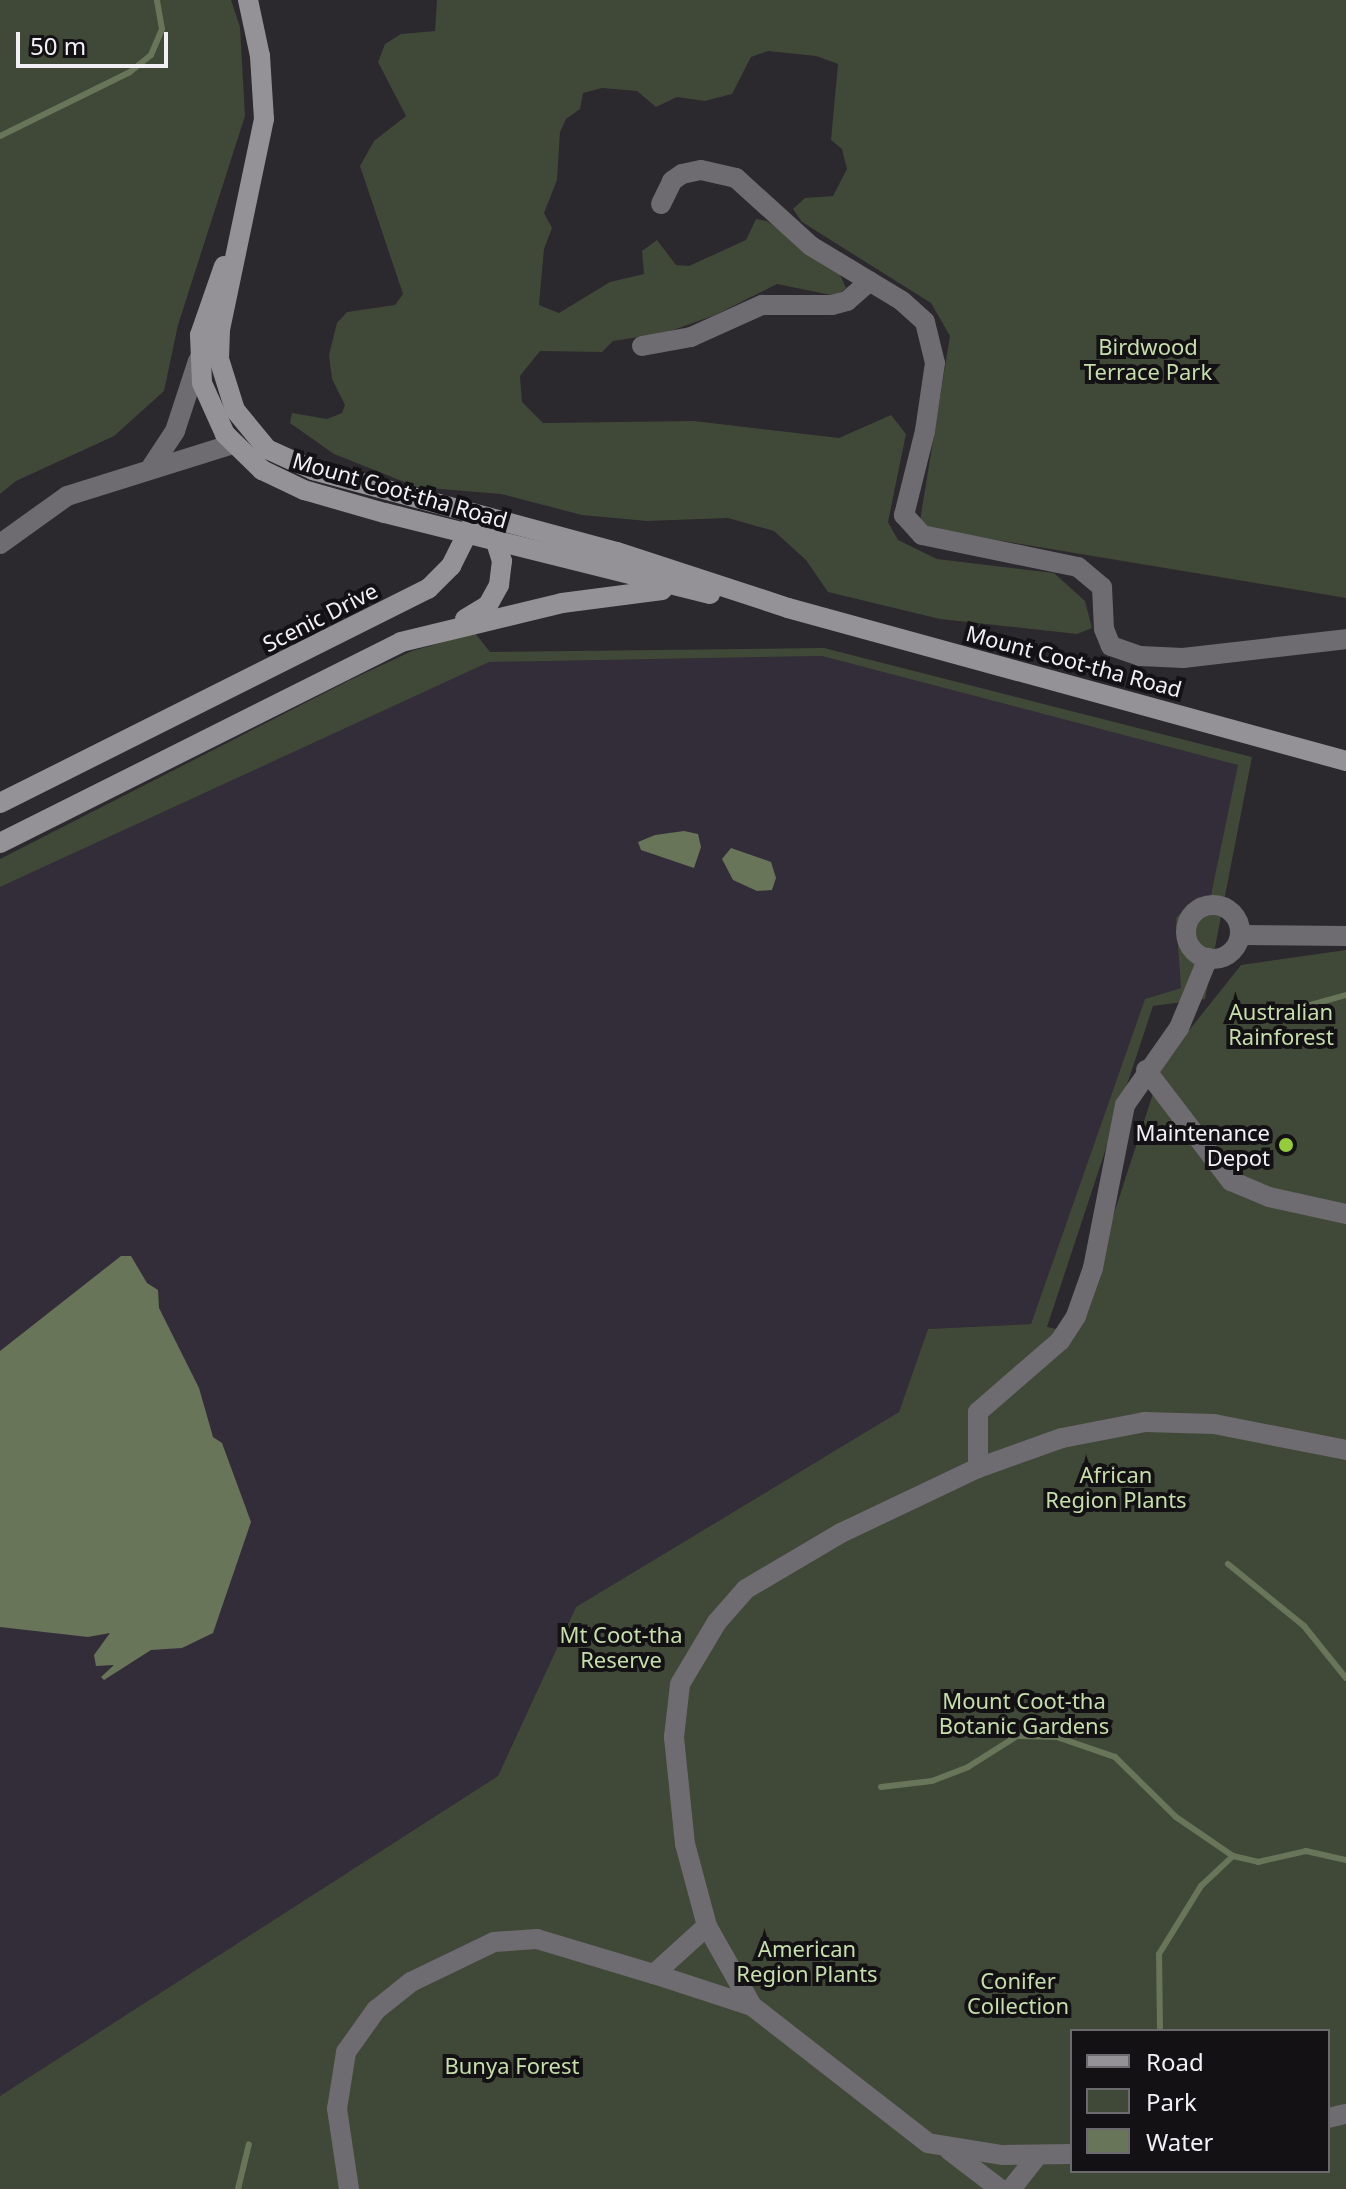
<!DOCTYPE html>
<html>
<head>
<meta charset="utf-8">
<style>
  body { margin:0 }
  #map { position:relative; width:1346px; height:2189px; overflow:hidden; background:#2b282e; font-family:"Noto Sans",sans-serif }
  div>[style] { position:absolute }
  .built>* { inset:0; background:#332d39 }
  .green>* { inset:0; background:#404837 }
  .water>* { inset:0; background:#687559 }
  .stream>* { height:6px; margin:-3px; padding:0 3px; transform-origin:3px; border-radius:3px; background:#687559 }
  .street>* { height:20px; margin:-10px; padding:0 10px; transform-origin:10px; border-radius:10px; background:#6e6c70 }
  .street>.ring { margin:-10px; padding:0; box-sizing:content-box; background:none; border:20px solid #6e6c70; border-radius:50% }
  .secondary>* { height:20px; margin:-10px; padding:0 10px; transform-origin:10px; border-radius:10px; background:#949297 }
  .dots>* { width:22px; height:22px; translate:-50% -50%; box-sizing:border-box; border:4px solid #131114; border-radius:50% }
  span { translate:-50% -50%; white-space:nowrap; text-align:center; line-height:1.15; -webkit-text-stroke:8px #131114; paint-order:stroke }
  .park-label { font-size:22px; color:#c6deaa }
  .street-label { font-size:22px; color:#f2f0f5 }
  .poi-label { font-size:22px; color:#f2f0f5 }
  .right { translate:-100% -50%; text-align:right }
  .legend { position:absolute; left:1070px; top:2029px; width:260px; height:144px; box-sizing:border-box; background:#131114; border:2px solid #6c6a6e; margin:0; padding:10px 14px; list-style:none; font-size:24px; color:#f2f0f5 }
  .legend li { display:flex; align-items:center; gap:16px; height:40px }
  .legend b { width:40px; border:2px solid #6c6a6e }
  .scale { position:absolute; left:16px; top:32px; width:152px; height:36px; box-sizing:border-box; border:4px solid #f2f0f5; border-top:0; padding-left:10px; font-size:24px; line-height:28px; white-space:nowrap; color:#f2f0f5; -webkit-text-stroke:6px #131114; paint-order:stroke }
</style>
</head>
<body>
<div id="map">
  <div class="built">
    <i style="clip-path:polygon(822px 656px,1239px 765px,1211px 895px,1188px 904px,1176px 918px,1181px 988px,1145px 999px,1031px 1324px,928px 1329px,899px 1412px,576px 1607px,498px 1776px,0 2096px,0 887px,488px 662px)"></i>
  </div>
  <div class="green">
    <i style="clip-path:polygon(0 0,231px 0,240px 27px,245px 116px,178px 325px,164px 391px,114px 436px,16px 481px,0 494px)"></i>
    <i style="clip-path:polygon(437px 0,1346px 0,1346px 598px,919px 527px,950px 336px,931px 303px,802px 222px,793px 209px,805px 198px,833px 196px,847px 169px,842px 149px,831px 140px,838px 64px,816px 56px,768px 51px,751px 57px,732px 94px,705px 101px,677px 97px,656px 107px,637px 91px,602px 88px,583px 93px,580px 109px,566px 119px,560px 132px,557px 180px,544px 213px,552px 228px,544px 249px,539px 305px,559px 313px,610px 282px,644px 274px,642px 251px,657px 240px,676px 265px,689px 266px,746px 240px,756px 219px,767px 221px,837px 268px,846px 288px,836px 296px,777px 284px,715px 315px,665px 333px,613px 341px,602px 352px,540px 351px,520px 376px,522px 402px,543px 423px,694px 421px,839px 438px,891px 415px,906px 434px,888px 522px,898px 540px,937px 559px,1054px 573px,1085px 601px,1092px 628px,1077px 634px,940px 619px,828px 592px,806px 560px,774px 531px,728px 518px,647px 521px,582px 515px,501px 494px,417px 487px,334px 454px,290px 423px,292px 413px,327px 419px,342px 413px,345px 405px,332px 379px,329px 355px,337px 323px,347px 312px,395px 305px,403px 294px,360px 166px,374px 141px,406px 116px,378px 62px,385px 44px,401px 34px,435px 31px)"></i>
    <i style="clip-path:polygon(evenodd,475px 633px,490px 652px,824px 648px,1252px 757px,1205px 999px,1153px 1006px,1047px 1327px,1075px 1333px,1163px 1063px,1241px 965px,1346px 950px,1346px 2189px,0 2189px,0 2096px,498px 1776px,576px 1607px,899px 1412px,928px 1329px,1031px 1324px,1145px 999px,1181px 988px,1176px 918px,1188px 904px,1211px 895px,1238px 765px,822px 656px,489px 662px,0 887px,0 859px,350px 680px,412px 651px,475px 633px,1072px 2031px,1328px 2031px,1328px 2171px,1072px 2171px,1072px 2031px)"></i>
  </div>
  <div class="water">
    <i style="clip-path:polygon(684px 831px,698px 834px,701px 847px,694px 868px,641px 850px,638px 842px,655px 835px)"></i>
    <i style="clip-path:polygon(731px 848px,771px 862px,776px 878px,772px 890px,757px 891px,733px 880px,722px 859px)"></i>
    <i style="clip-path:polygon(121px 1256px,131px 1256px,147px 1283px,158px 1290px,159px 1308px,199px 1388px,213px 1437px,222px 1443px,251px 1522px,213px 1633px,182px 1648px,151px 1650px,104px 1680px,101px 1677px,114px 1665px,96px 1666px,94px 1655px,110px 1633px,88px 1637px,0 1627px,0 1351px)"></i>
  </div>
  <div class="stream">
    <i style="left:0;top:136px;width:145px;rotate:-26.2deg"></i>
    <i style="left:130px;top:72px;width:27px;rotate:-39deg"></i>
    <i style="left:151px;top:55px;width:28px;rotate:-67deg"></i>
    <i style="left:162px;top:29px;width:29px;rotate:-100deg"></i>
    <i style="left:1289px;top:1011px;width:59px;rotate:-15.7deg"></i>
    <i style="left:1228px;top:1564px;width:98px;rotate:39.2deg"></i>
    <i style="left:1304px;top:1626px;width:67px;rotate:51.1deg"></i>
    <i style="left:881px;top:1787px;width:51px;rotate:-6.7deg"></i>
    <i style="left:932px;top:1781px;width:39px;rotate:-21deg"></i>
    <i style="left:968px;top:1767px;width:58px;rotate:-32.3deg"></i>
    <i style="left:1017px;top:1736px;width:40px;rotate:1.4deg"></i>
    <i style="left:1057px;top:1737px;width:61px;rotate:19deg"></i>
    <i style="left:1115px;top:1757px;width:86px;rotate:44.5deg"></i>
    <i style="left:1176px;top:1817px;width:69px;rotate:34.4deg"></i>
    <i style="left:1233px;top:1856px;width:26px;rotate:13deg"></i>
    <i style="left:1258px;top:1862px;width:49px;rotate:-12.9deg"></i>
    <i style="left:1306px;top:1851px;width:41px;rotate:12.7deg"></i>
    <i style="left:1160px;top:2031px;width:77px;rotate:-90.7deg"></i>
    <i style="left:1159px;top:1954px;width:80px;rotate:-58.3deg"></i>
    <i style="left:1201px;top:1886px;width:44px;rotate:-43.2deg"></i>
    <i style="left:238px;top:2189px;width:46px;rotate:-76.3deg"></i>
  </div>
  <div class="street">
    <i style="left:661px;top:204px;width:25px;rotate:-64deg"></i>
    <i style="left:672px;top:181px;width:12px;rotate:-35deg"></i>
    <i style="left:682px;top:174px;width:19px;rotate:-12deg"></i>
    <i style="left:701px;top:170px;width:36px;rotate:13deg"></i>
    <i style="left:736px;top:178px;width:101px;rotate:42.2deg"></i>
    <i style="left:811px;top:246px;width:106px;rotate:31.1deg"></i>
    <i style="left:902px;top:301px;width:31px;rotate:42deg"></i>
    <i style="left:925px;top:322px;width:42px;rotate:76.3deg"></i>
    <i style="left:935px;top:363px;width:69px;rotate:98.4deg"></i>
    <i style="left:925px;top:431px;width:87px;rotate:104deg"></i>
    <i style="left:904px;top:515px;width:27px;rotate:48deg"></i>
    <i style="left:922px;top:535px;width:159px;rotate:11.6deg"></i>
    <i style="left:1078px;top:567px;width:31px;rotate:40deg"></i>
    <i style="left:1102px;top:587px;width:42px;rotate:87.3deg"></i>
    <i style="left:1104px;top:629px;width:18px;rotate:68deg"></i>
    <i style="left:1111px;top:646px;width:31px;rotate:19deg"></i>
    <i style="left:1140px;top:656px;width:43px;rotate:2.7deg"></i>
    <i style="left:1183px;top:658px;width:164px;rotate:-6.6deg"></i>
    <i style="left:642px;top:346px;width:50px;rotate:-10.4deg"></i>
    <i style="left:691px;top:337px;width:78px;rotate:-24.3deg"></i>
    <i style="left:762px;top:305px;width:70px"></i>
    <i style="left:832px;top:305px;width:16px;rotate:-15deg"></i>
    <i style="left:847px;top:301px;width:30px;rotate:-41deg"></i>
    <i style="left:152px;top:466px;width:42px;rotate:-56.7deg"></i>
    <i style="left:175px;top:431px;width:74px;rotate:-71.8deg"></i>
    <i style="left:0;top:544px;width:82px;rotate:-35.6deg"></i>
    <i style="left:67px;top:496px;width:174px;rotate:-17.4deg"></i>
    <i class="ring" style="left:1186px;top:905px;width:34px;height:34px"></i>
    <i style="left:1240px;top:935px;width:106px;rotate:0.5deg"></i>
    <i style="left:1146px;top:1070px;width:140px;rotate:52.6deg"></i>
    <i style="left:1231px;top:1181px;width:41px;rotate:22.8deg"></i>
    <i style="left:1269px;top:1197px;width:79px;rotate:12.4deg"></i>
    <i style="left:978px;top:1468px;width:56px;rotate:-90deg"></i>
    <i style="left:978px;top:1412px;width:108px;rotate:-40.9deg"></i>
    <i style="left:1060px;top:1341px;width:30px;rotate:-57deg"></i>
    <i style="left:1076px;top:1316px;width:51px;rotate:-70.5deg"></i>
    <i style="left:1093px;top:1268px;width:166px;rotate:-78.9deg"></i>
    <i style="left:1125px;top:1105px;width:94px;rotate:-55deg"></i>
    <i style="left:1179px;top:1028px;width:76px;rotate:-67.5deg"></i>
    <i style="left:707px;top:1926px;width:72px;rotate:137.8deg"></i>
    <i style="left:654px;top:1974px;width:103px;rotate:18.1deg"></i>
    <i style="left:1328px;top:2118px;width:18px;rotate:-13deg"></i>
    <i style="left:949px;top:2150px;width:64px;rotate:37.4deg"></i>
    <i style="left:1072px;top:2154px;width:70px;rotate:179.2deg"></i>
    <i style="left:1002px;top:2155px;width:75px;rotate:-170.8deg"></i>
    <i style="left:928px;top:2143px;width:223px;rotate:-142.1deg"></i>
    <i style="left:752px;top:2006px;width:92px;rotate:-119.4deg"></i>
    <i style="left:707px;top:1926px;width:85px;rotate:-105deg"></i>
    <i style="left:685px;top:1844px;width:108px;rotate:-95.9deg"></i>
    <i style="left:674px;top:1737px;width:53px;rotate:-83.5deg"></i>
    <i style="left:680px;top:1684px;width:72px;rotate:-59.2deg"></i>
    <i style="left:717px;top:1622px;width:44px;rotate:-48.7deg"></i>
    <i style="left:746px;top:1589px;width:110px;rotate:-30.5deg"></i>
    <i style="left:841px;top:1533px;width:152px;rotate:-25.4deg"></i>
    <i style="left:978px;top:1468px;width:89px;rotate:-19.7deg"></i>
    <i style="left:1062px;top:1438px;width:85px;rotate:-10.9deg"></i>
    <i style="left:1145px;top:1422px;width:69px;rotate:1.7deg"></i>
    <i style="left:1214px;top:1424px;width:135px;rotate:11.1deg"></i>
    <i style="left:349px;top:2189px;width:81px;rotate:-98.5deg"></i>
    <i style="left:337px;top:2109px;width:58px;rotate:-81deg"></i>
    <i style="left:346px;top:2052px;width:52px;rotate:-54.5deg"></i>
    <i style="left:376px;top:2010px;width:45px;rotate:-38.7deg"></i>
    <i style="left:411px;top:1982px;width:92px;rotate:-25.7deg"></i>
    <i style="left:494px;top:1942px;width:43px;rotate:-4deg"></i>
    <i style="left:537px;top:1939px;width:122px;rotate:16.7deg"></i>
    <i style="left:1011px;top:2189px;width:43px;rotate:-51.5deg"></i>
  </div>
  <div class="secondary">
    <i style="left:248px;top:0;width:57px;rotate:77.9deg"></i>
    <i style="left:260px;top:56px;width:63px;rotate:86.4deg"></i>
    <i style="left:264px;top:119px;width:216px;rotate:101.8deg"></i>
    <i style="left:220px;top:330px;width:29px;rotate:92deg"></i>
    <i style="left:219px;top:359px;width:53px;rotate:72.6deg"></i>
    <i style="left:235px;top:410px;width:50px;rotate:50.6deg"></i>
    <i style="left:267px;top:449px;width:51px;rotate:24.5deg"></i>
    <i style="left:313px;top:470px;width:315px;rotate:15.1deg"></i>
    <i style="left:617px;top:552px;width:180px;rotate:18.1deg"></i>
    <i style="left:788px;top:608px;width:579px;rotate:15.33deg"></i>
    <i style="left:224px;top:266px;width:73px;rotate:109.2deg"></i>
    <i style="left:200px;top:335px;width:48px;rotate:87.6deg"></i>
    <i style="left:202px;top:383px;width:56px;rotate:65.7deg"></i>
    <i style="left:225px;top:434px;width:52px;rotate:44.2deg"></i>
    <i style="left:262px;top:470px;width:47px;rotate:25.5deg"></i>
    <i style="left:304px;top:490px;width:84px;rotate:15.9deg"></i>
    <i style="left:385px;top:513px;width:335px;rotate:14deg"></i>
    <i style="left:465px;top:619px;width:27px;rotate:-31deg"></i>
    <i style="left:488px;top:605px;width:23px;rotate:-61deg"></i>
    <i style="left:499px;top:585px;width:24px;rotate:-83deg"></i>
    <i style="left:502px;top:561px;width:26px;rotate:-108deg"></i>
    <i style="left:0;top:803px;width:479px;rotate:-26.6deg"></i>
    <i style="left:428px;top:589px;width:33px;rotate:-45deg"></i>
    <i style="left:451px;top:566px;width:45px;rotate:-63.4deg"></i>
    <i style="left:0;top:843px;width:449px;rotate:-26.6deg"></i>
    <i style="left:401px;top:642px;width:166px;rotate:-13.6deg"></i>
    <i style="left:562px;top:603px;width:101px;rotate:-7.4deg"></i>
  </div>
  <div class="dots">
    <i style="left:1286px;top:1145px;background:#96cc3a"></i>
  </div>
  <div class="park-label">
    <span style="left:1148px;top:359px">Birdwood<br>Terrace Park</span>
    <span style="left:1281px;top:1024px">Australian<br>Rainforest</span>
    <span style="left:1116px;top:1487px">African<br>Region Plants</span>
    <span style="left:621px;top:1647px">Mt Coot-tha<br>Reserve</span>
    <span style="left:1024px;top:1713px">Mount Coot-tha<br>Botanic Gardens</span>
    <span style="left:807px;top:1961px">American<br>Region Plants</span>
    <span style="left:1018px;top:1993px">Conifer<br>Collection</span>
    <span style="left:512px;top:2066px">Bunya Forest</span>
  </div>
  <div class="street-label">
    <span style="left:400px;top:490px;rotate:16deg">Mount Coot-tha Road</span>
    <span style="left:320px;top:617px;rotate:-27deg">Scenic Drive</span>
    <span style="left:1074px;top:661px;rotate:15deg">Mount Coot-tha Road</span>
  </div>
  <div class="poi-label">
    <span class="right" style="left:1270px;top:1145px">Maintenance<br>Depot</span>
  </div>
  <ul class="legend">
  <li><b style="height:10px;background:#949297"></b>Road</li>
  <li><b style="height:22px;background:#404837"></b>Park</li>
  <li><b style="height:22px;background:#687559"></b>Water</li>
  </ul>
  <div class="scale">50 m</div>
</div>
</body>
</html>
